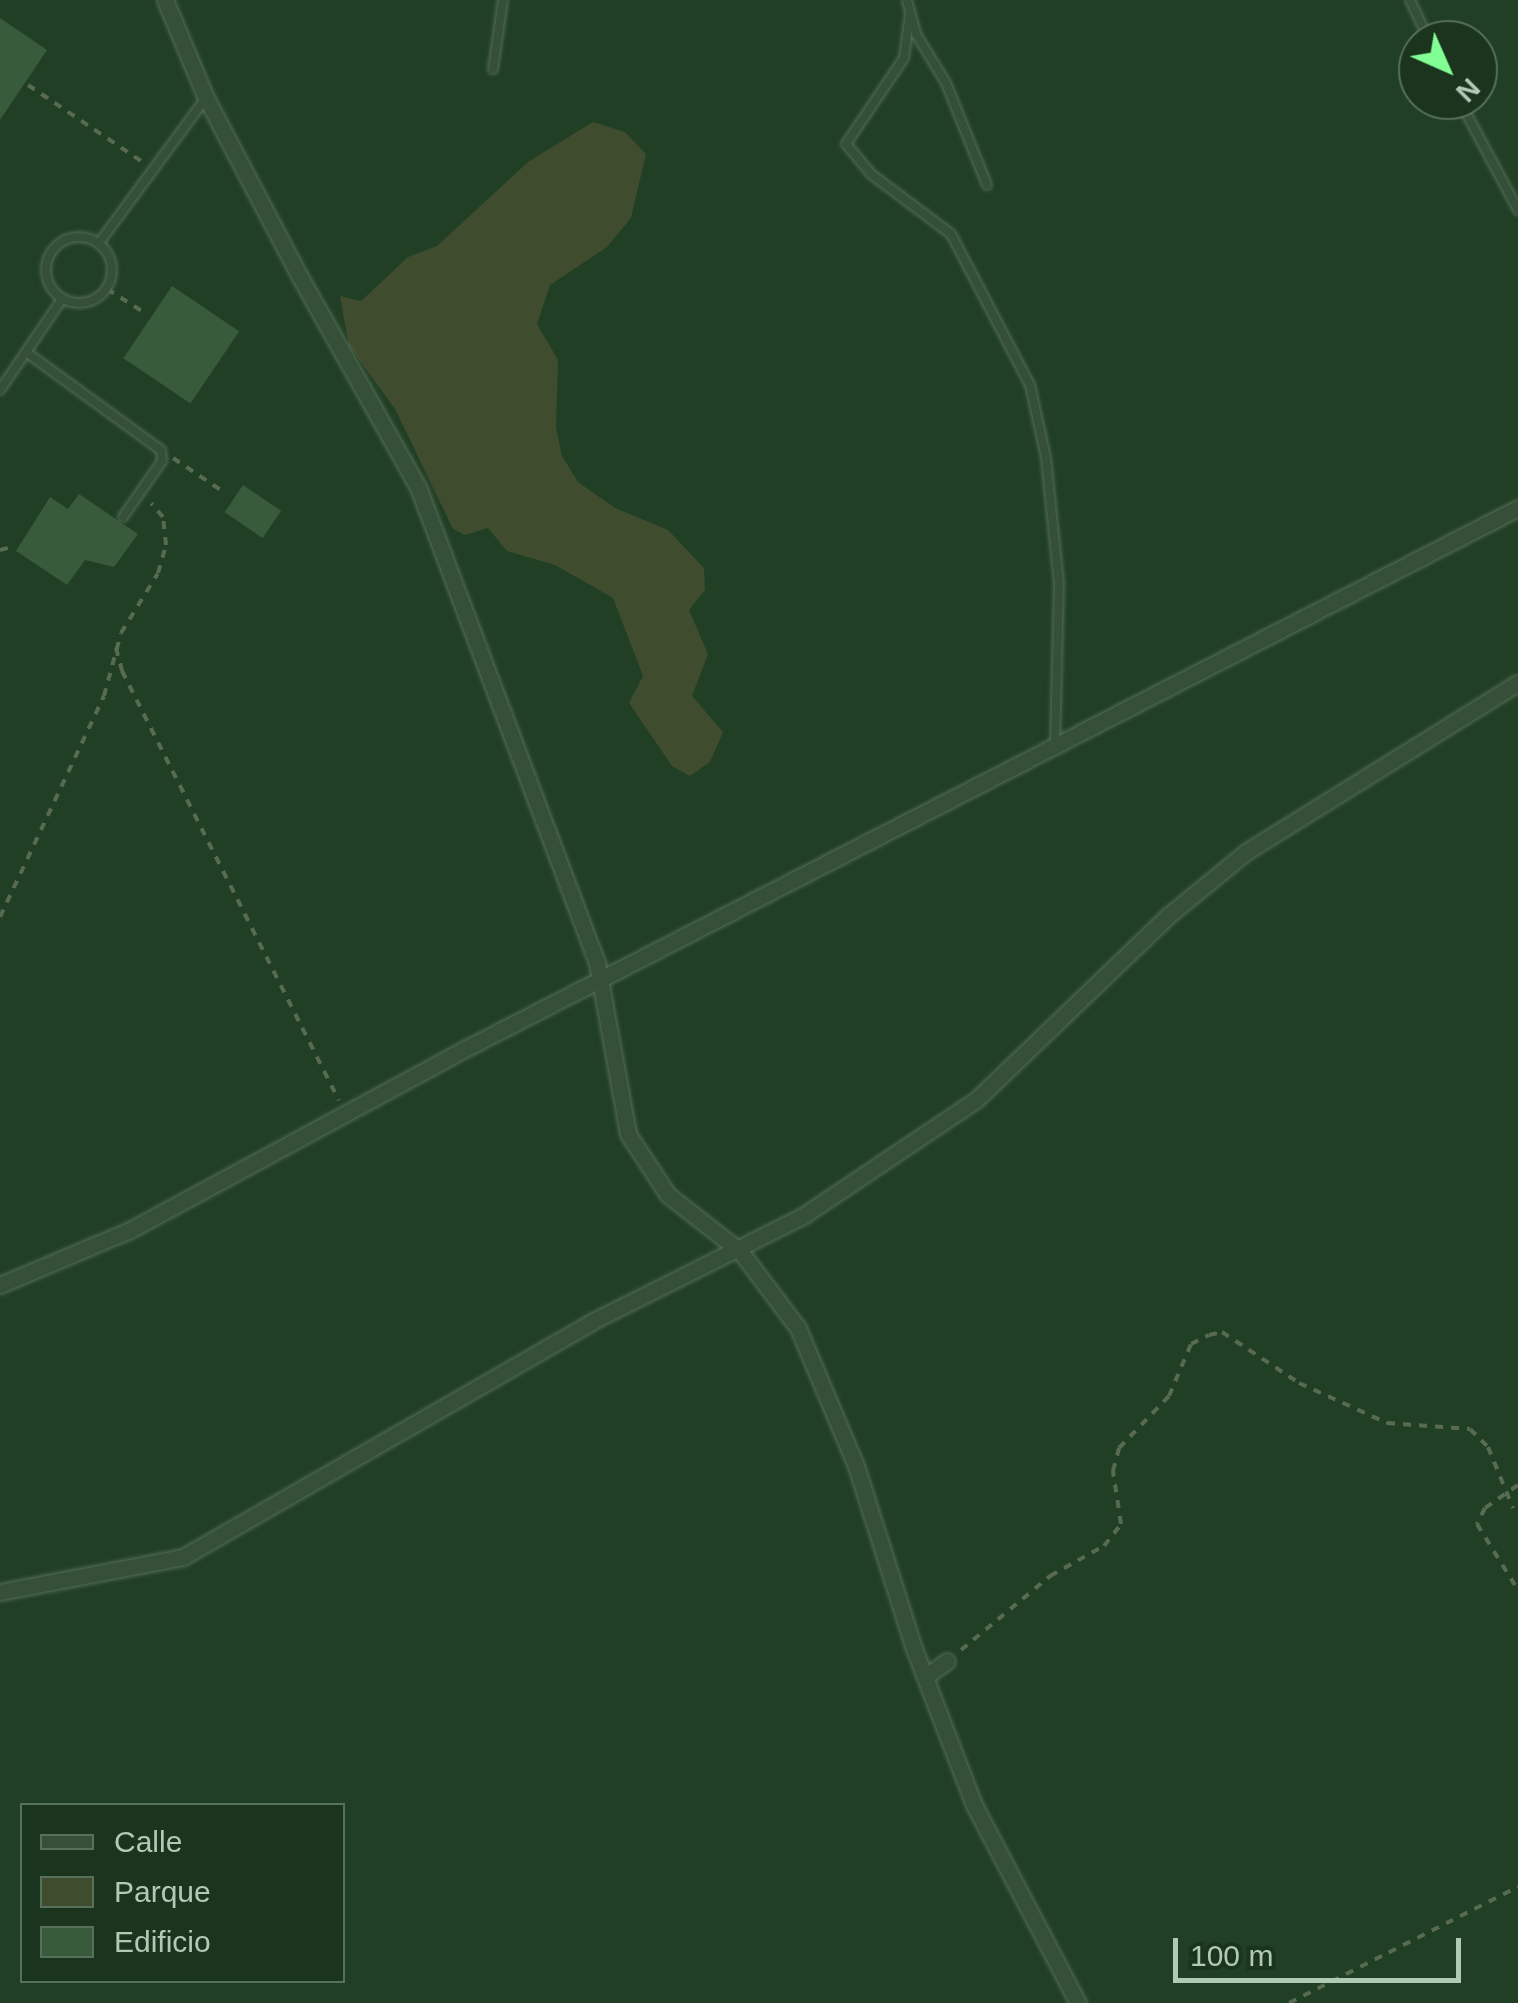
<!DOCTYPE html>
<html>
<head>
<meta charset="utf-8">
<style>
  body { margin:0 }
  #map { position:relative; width:1518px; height:2003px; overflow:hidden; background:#213f24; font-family:Helvetica,sans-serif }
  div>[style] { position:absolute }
  .green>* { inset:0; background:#3f4d2e }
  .building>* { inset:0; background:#385b3c; transform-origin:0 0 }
  .path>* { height:4px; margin-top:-2px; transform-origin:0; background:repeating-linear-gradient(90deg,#586a4f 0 8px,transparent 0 16px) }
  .roads { filter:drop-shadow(0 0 2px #536d57) drop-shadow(0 0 2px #536d57) }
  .lane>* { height:8px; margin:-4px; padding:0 4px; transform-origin:4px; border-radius:4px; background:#354f38 }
  .lane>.ring { margin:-4px; padding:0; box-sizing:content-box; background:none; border:8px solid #354f38; border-radius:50% }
  .street>* { height:15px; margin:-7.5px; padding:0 7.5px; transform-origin:7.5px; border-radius:7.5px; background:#354f38 }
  span { translate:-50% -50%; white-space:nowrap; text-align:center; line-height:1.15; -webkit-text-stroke:8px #1a341e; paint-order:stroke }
  .legend { position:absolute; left:20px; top:1803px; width:325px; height:180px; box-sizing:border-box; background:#1a341e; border:2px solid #56705a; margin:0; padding:12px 18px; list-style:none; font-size:30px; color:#b1cab5 }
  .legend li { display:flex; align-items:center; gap:20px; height:50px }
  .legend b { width:50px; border:2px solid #56705a }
  .north { position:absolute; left:1398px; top:20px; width:100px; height:100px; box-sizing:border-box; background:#1a341e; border:2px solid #56705a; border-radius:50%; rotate:135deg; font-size:28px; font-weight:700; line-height:40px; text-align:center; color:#b1cab5 }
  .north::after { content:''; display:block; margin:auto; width:35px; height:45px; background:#81ff94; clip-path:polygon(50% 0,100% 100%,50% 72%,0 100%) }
  .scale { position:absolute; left:1173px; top:1938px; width:288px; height:45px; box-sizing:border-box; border:5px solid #b1cab5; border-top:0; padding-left:12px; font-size:30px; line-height:35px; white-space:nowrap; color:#b1cab5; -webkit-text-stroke:8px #1a341e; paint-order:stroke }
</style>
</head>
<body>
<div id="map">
  <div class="green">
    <i style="clip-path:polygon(593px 122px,625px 132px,646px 154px,631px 218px,607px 247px,550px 285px,537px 324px,558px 360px,556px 428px,562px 456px,578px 482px,615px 508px,668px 530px,704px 568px,705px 590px,689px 610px,708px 654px,692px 696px,723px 732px,710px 762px,690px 776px,672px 766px,629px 703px,643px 676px,613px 598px,555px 565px,507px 551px,488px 528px,465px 535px,453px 529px,395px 409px,349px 346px,340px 296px,361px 301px,408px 257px,437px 246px,528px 162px)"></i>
  </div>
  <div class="building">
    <i style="clip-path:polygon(0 18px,47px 50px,0 120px)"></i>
    <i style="left:172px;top:286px;width:81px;height:87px;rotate:34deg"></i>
    <i style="left:243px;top:485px;width:46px;height:33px;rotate:34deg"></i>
    <i style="clip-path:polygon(79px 494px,138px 534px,114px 567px,85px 560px,67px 585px,16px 551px,50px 497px,68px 509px)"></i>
  </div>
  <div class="path">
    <i style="left:28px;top:85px;width:136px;rotate:33.9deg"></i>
    <i style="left:107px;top:289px;width:45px;rotate:32.3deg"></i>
    <i style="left:173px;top:458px;width:63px;rotate:33.9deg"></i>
    <i style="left:0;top:550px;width:11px;rotate:-15deg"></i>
    <i style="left:116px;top:648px;width:24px;rotate:75deg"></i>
    <i style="left:122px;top:671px;width:481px;rotate:63.2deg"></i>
    <i style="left:0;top:917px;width:244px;rotate:-64.8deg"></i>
    <i style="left:104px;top:696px;width:65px;rotate:-74.9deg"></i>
    <i style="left:121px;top:633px;width:70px;rotate:-58.3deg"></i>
    <i style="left:158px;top:573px;width:29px;rotate:-74deg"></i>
    <i style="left:166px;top:545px;width:28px;rotate:-96deg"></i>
    <i style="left:163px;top:517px;width:18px;rotate:-131deg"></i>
    <i style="left:1518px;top:1485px;width:40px;rotate:145.1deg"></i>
    <i style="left:1485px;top:1508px;width:18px;rotate:117deg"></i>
    <i style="left:1477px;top:1524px;width:78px;rotate:58.2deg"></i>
    <i style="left:961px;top:1650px;width:116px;rotate:-39.7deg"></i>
    <i style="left:1050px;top:1576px;width:62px;rotate:-29.1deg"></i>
    <i style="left:1104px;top:1546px;width:28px;rotate:-52deg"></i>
    <i style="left:1121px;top:1524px;width:54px;rotate:-98.6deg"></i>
    <i style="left:1113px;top:1471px;width:24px;rotate:-75deg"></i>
    <i style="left:1119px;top:1448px;width:72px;rotate:-46.1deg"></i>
    <i style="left:1169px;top:1396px;width:56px;rotate:-67.1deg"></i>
    <i style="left:1191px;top:1344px;width:20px;rotate:-27deg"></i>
    <i style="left:1209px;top:1335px;width:13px;rotate:-13deg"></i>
    <i style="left:1222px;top:1332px;width:92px;rotate:33.5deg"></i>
    <i style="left:1299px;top:1383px;width:97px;rotate:24.4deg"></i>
    <i style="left:1387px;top:1423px;width:83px;rotate:4.1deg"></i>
    <i style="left:1470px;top:1429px;width:25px;rotate:45deg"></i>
    <i style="left:1488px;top:1447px;width:66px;rotate:67.7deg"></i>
    <i style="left:1289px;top:2003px;width:257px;rotate:-26.9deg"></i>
  </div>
  <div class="roads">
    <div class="lane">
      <i style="left:907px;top:0;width:35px;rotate:75deg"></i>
      <i style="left:916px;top:34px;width:57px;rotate:58.5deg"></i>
      <i style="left:946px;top:83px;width:110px;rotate:68.1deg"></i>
      <i style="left:1410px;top:0;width:44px;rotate:64.6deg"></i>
      <i style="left:910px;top:14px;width:44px;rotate:97.8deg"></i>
      <i style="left:904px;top:58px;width:104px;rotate:124deg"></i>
      <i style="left:846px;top:144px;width:39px;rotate:50deg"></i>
      <i style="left:871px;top:174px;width:100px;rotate:36.9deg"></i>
      <i style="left:951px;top:234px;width:170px;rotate:62.4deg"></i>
      <i style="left:1030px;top:385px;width:75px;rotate:77.6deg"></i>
      <i style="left:1046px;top:458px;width:126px;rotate:84.1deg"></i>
      <i style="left:1059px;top:583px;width:159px;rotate:91.4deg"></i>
      <i style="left:493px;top:69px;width:70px;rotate:-81.8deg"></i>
      <i style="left:1459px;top:100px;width:125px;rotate:61.8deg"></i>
      <i class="ring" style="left:46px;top:237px;width:58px;height:58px"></i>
      <i style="left:99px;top:243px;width:180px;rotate:-53.6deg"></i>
      <i style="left:26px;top:352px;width:167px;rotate:36deg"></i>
      <i style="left:161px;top:450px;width:11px;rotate:85deg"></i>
      <i style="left:162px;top:461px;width:68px;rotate:124.9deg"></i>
      <i style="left:0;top:390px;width:110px;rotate:-55.7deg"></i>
    </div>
    <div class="street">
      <i style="left:165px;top:0;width:106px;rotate:67.3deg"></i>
      <i style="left:206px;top:98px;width:202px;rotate:62.3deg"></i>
      <i style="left:300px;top:277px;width:241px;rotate:60.7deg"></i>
      <i style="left:418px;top:487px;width:509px;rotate:69.39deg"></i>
      <i style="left:597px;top:963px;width:174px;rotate:79.7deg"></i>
      <i style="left:628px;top:1134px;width:73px;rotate:56.7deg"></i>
      <i style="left:668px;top:1195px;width:91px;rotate:37.9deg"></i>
      <i style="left:740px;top:1251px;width:96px;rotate:53deg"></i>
      <i style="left:798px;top:1328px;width:150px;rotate:67.2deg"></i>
      <i style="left:856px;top:1466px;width:189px;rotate:72.4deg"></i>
      <i style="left:913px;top:1646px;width:170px;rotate:69deg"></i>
      <i style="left:974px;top:1805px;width:224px;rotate:62.3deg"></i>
      <i style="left:0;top:1285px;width:141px;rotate:-22.9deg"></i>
      <i style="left:130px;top:1230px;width:367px;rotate:-28.4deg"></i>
      <i style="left:453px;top:1055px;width:1197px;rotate:-27.19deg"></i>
      <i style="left:0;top:1592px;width:186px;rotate:-10.8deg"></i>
      <i style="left:183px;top:1557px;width:471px;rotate:-29.9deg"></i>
      <i style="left:591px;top:1322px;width:235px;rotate:-26.6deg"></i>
      <i style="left:801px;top:1217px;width:211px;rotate:-33.8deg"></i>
      <i style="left:976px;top:1100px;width:267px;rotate:-43.8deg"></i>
      <i style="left:1169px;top:915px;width:99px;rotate:-39.3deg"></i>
      <i style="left:1246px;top:852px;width:320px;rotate:-31.9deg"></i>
      <i style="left:925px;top:1677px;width:27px;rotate:-36deg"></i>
    </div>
  </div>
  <ul class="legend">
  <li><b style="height:12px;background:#354f38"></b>Calle</li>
  <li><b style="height:28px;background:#3f4d2e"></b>Parque</li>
  <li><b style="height:28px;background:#385b3c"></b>Edificio</li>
  </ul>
  <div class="north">N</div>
  <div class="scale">100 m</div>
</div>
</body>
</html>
